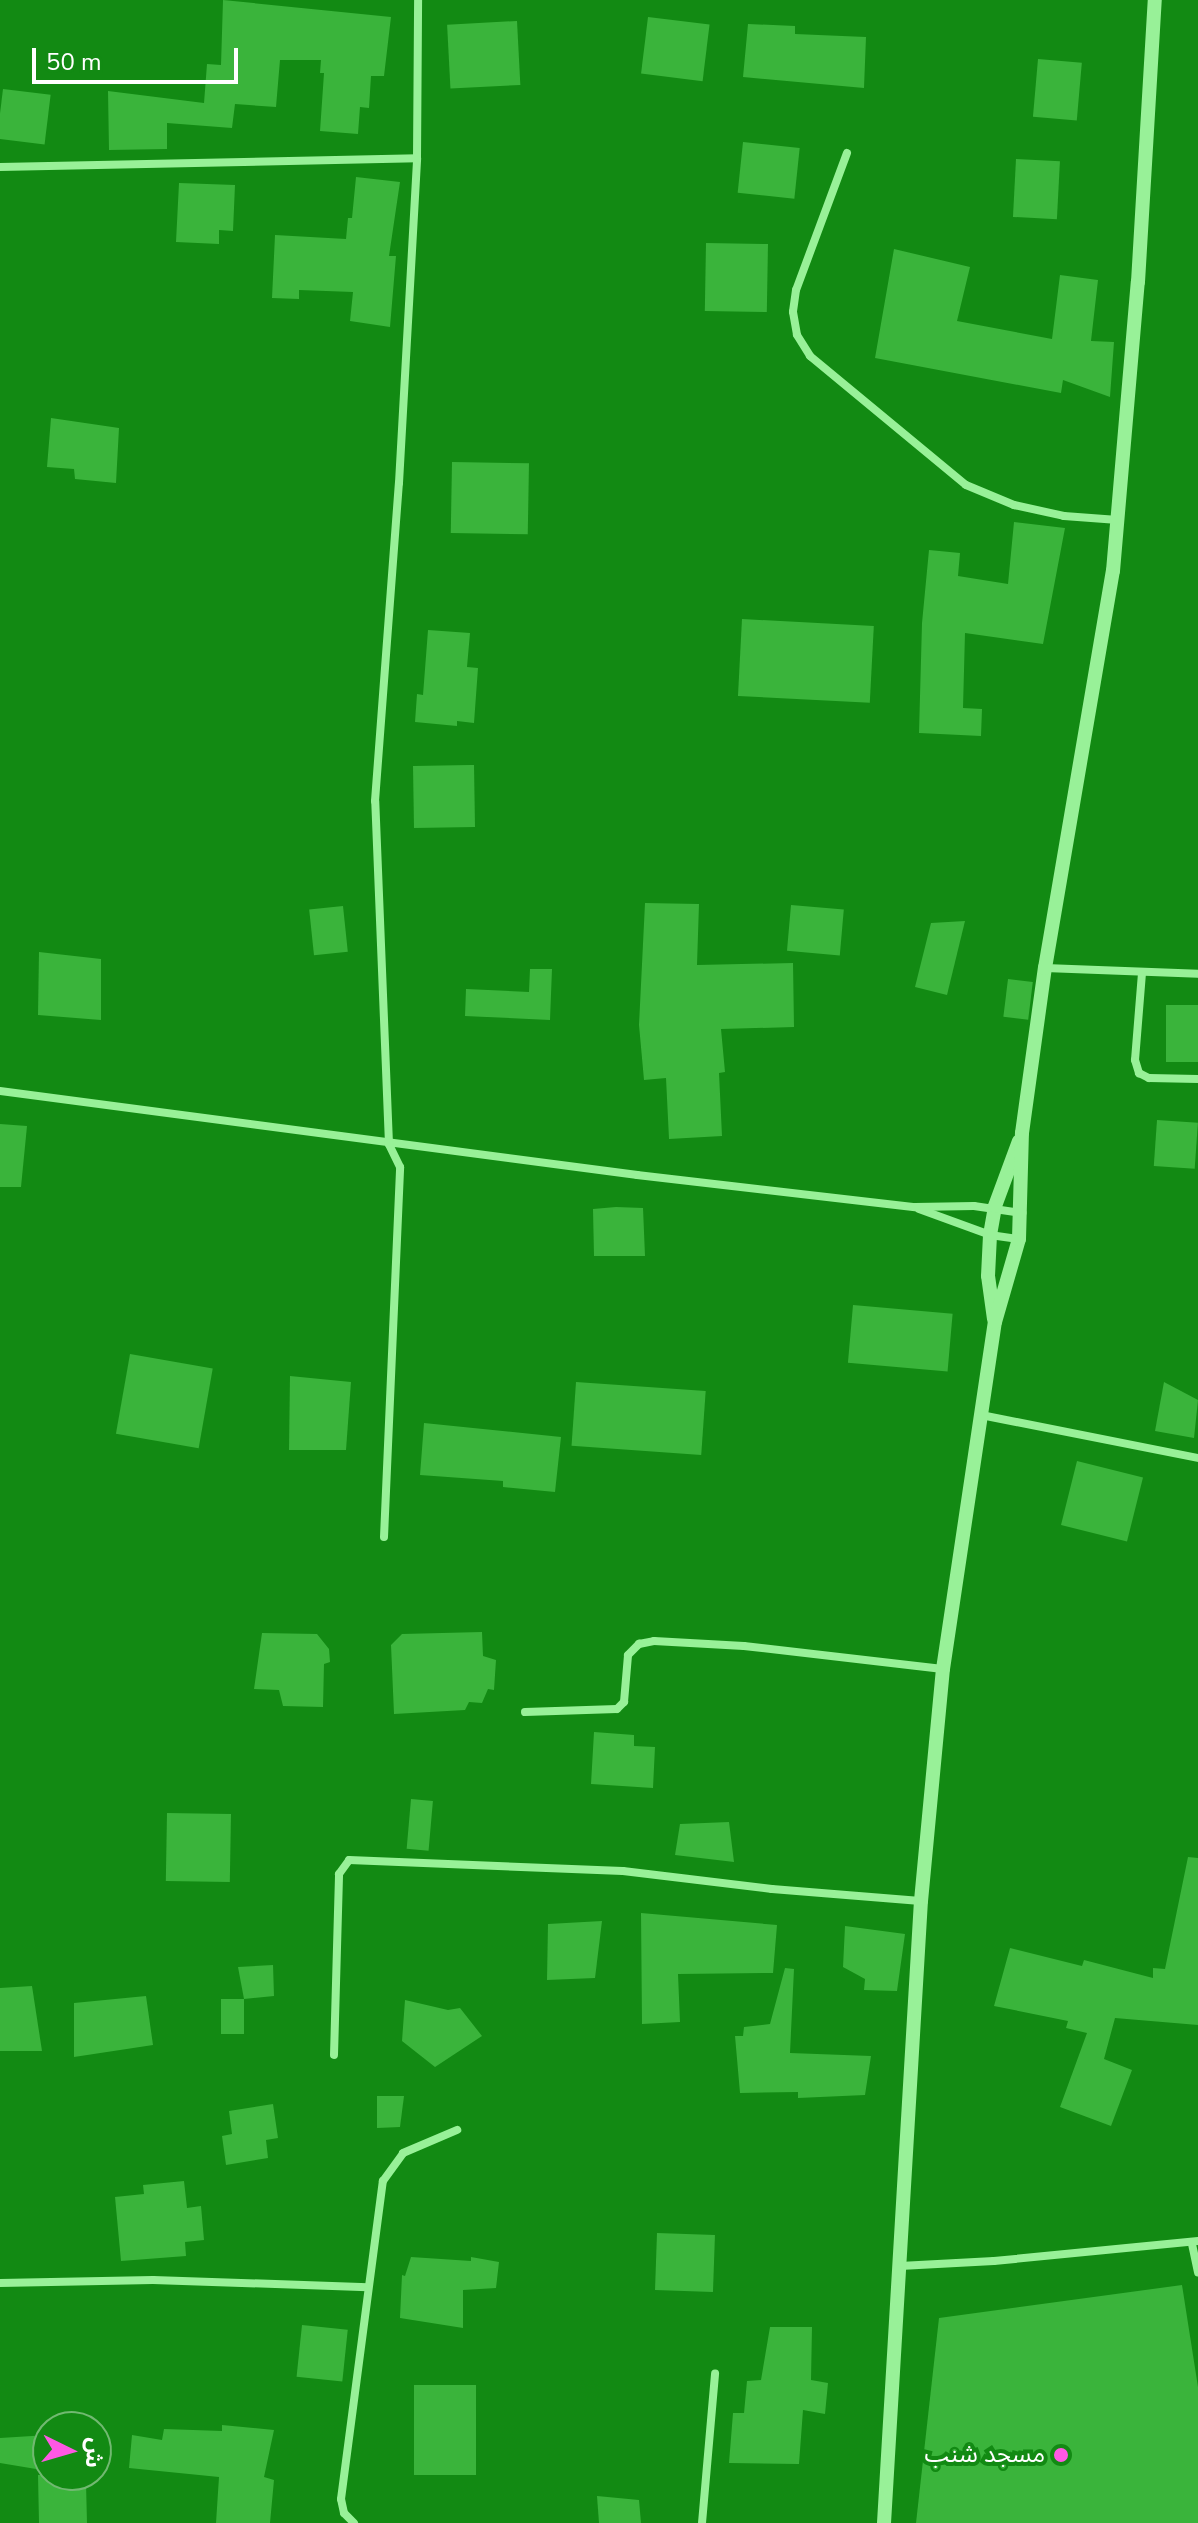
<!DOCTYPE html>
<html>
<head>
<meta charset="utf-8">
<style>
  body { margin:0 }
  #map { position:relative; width:1198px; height:2523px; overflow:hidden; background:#128a13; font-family:"Nunito Sans","Noto Sans Arabic",sans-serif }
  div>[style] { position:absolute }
  .building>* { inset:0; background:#3ab43b; transform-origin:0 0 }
  .minor>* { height:8px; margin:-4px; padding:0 4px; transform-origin:4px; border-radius:4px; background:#98f198 }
  .tertiary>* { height:14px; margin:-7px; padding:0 7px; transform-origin:7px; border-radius:7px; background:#98f198 }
  .dots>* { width:22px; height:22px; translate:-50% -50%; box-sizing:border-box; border:4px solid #128a13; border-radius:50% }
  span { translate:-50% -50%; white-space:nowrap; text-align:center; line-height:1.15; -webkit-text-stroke:8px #128a13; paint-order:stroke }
  .poi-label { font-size:24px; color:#fff }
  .right { translate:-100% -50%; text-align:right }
  .north { position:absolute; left:32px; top:2411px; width:80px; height:80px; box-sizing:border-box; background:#128a13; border:2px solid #71b971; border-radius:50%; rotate:95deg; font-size:22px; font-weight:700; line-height:32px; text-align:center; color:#fff }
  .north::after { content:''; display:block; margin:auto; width:28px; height:36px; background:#ff58e4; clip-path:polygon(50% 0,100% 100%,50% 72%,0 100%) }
  .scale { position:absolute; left:32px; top:48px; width:206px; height:36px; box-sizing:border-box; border:4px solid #fff; border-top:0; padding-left:10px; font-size:24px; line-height:28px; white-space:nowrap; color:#fff; -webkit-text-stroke:6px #128a13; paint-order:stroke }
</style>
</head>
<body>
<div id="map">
  <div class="building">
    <i style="clip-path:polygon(223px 0,391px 17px,384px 76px,371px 76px,369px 108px,360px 107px,358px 134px,320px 131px,324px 73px,320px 73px,321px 60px,280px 60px,276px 107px,235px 104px,232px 128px,167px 123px,167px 149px,109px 150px,108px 91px,204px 103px,207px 64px,221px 65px)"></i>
    <i style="left:648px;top:17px;width:62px;height:57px;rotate:7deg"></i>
    <i style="left:517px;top:21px;width:64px;height:70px;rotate:87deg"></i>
    <i style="clip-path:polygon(748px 24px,795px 26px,795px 34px,866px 37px,864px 88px,743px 77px)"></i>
    <i style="left:1038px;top:59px;width:44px;height:58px;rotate:5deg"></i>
    <i style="left:3px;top:89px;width:48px;height:50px;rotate:7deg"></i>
    <i style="left:743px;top:142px;width:57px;height:51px;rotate:6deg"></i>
    <i style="left:1016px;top:159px;width:44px;height:58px;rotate:3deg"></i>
    <i style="clip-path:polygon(356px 177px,400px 182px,389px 256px,396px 256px,390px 327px,350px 321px,353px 292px,299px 290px,299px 299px,272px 298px,275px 235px,346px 239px,348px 218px,352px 218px)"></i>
    <i style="clip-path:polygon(179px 183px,235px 185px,233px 231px,219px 230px,219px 244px,176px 242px)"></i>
    <i style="left:706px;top:243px;width:62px;height:68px;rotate:1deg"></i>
    <i style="clip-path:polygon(894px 249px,970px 267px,957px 321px,1052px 339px,1060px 275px,1098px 280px,1091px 341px,1114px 342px,1110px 397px,1063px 380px,1061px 393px,875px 358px)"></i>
    <i style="clip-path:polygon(51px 418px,119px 428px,116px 483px,75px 479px,74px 469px,47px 467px)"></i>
    <i style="left:452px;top:462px;width:77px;height:71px;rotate:1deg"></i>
    <i style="clip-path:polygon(1014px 522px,1065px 528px,1043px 644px,965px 633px,963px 708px,982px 709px,981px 736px,919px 733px,922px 623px,929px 550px,960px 553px,958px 576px,1008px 584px)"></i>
    <i style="left:742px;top:619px;width:132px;height:77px;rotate:3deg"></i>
    <i style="clip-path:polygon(428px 630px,470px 633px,467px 667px,478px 668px,474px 723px,457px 721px,457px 726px,415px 722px,417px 694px,423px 695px)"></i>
    <i style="clip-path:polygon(470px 765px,474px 765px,475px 827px,414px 828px,413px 766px)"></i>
    <i style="clip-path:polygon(645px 903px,699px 904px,697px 965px,793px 963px,794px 1027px,721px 1029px,725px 1072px,719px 1073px,722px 1136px,669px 1139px,666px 1078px,644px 1080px,639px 1025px)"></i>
    <i style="left:791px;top:905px;width:53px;height:46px;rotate:5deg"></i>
    <i style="left:343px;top:906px;width:46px;height:34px;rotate:84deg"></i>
    <i style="clip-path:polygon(965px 921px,947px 995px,915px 987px,931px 923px)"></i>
    <i style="clip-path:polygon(39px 952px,101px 959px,101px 1020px,38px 1015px)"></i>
    <i style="clip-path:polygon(530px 969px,552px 969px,550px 1020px,465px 1016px,466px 989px,529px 992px)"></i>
    <i style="left:1008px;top:979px;width:25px;height:38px;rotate:7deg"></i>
    <i style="left:1166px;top:1005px;width:32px;height:57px"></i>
    <i style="left:1157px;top:1120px;width:41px;height:46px;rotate:4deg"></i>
    <i style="clip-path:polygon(0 1124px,27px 1126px,21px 1187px,0 1187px)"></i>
    <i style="clip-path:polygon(616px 1207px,643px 1208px,645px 1256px,594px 1256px,593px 1209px)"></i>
    <i style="left:853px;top:1305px;width:100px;height:58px;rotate:5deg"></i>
    <i style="left:130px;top:1354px;width:84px;height:81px;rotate:10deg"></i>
    <i style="clip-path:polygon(290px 1376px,351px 1382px,346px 1450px,289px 1450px)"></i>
    <i style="left:576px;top:1382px;width:130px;height:64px;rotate:4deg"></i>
    <i style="clip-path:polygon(1164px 1382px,1198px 1400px,1194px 1438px,1155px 1431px)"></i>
    <i style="clip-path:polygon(424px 1423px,561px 1437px,555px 1492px,503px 1487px,503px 1481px,420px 1475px)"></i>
    <i style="left:1077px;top:1461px;width:68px;height:66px;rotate:14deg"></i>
    <i style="clip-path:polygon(482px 1632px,483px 1656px,496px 1660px,494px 1690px,488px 1689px,482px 1703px,469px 1702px,465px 1710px,394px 1714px,391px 1645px,402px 1634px)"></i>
    <i style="clip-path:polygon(262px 1633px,317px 1634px,329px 1649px,330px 1662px,324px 1664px,323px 1707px,283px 1706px,279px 1690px,254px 1689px)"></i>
    <i style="clip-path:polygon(594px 1732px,634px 1735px,634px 1746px,655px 1747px,653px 1788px,591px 1784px)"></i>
    <i style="left:411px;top:1799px;width:22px;height:50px;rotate:5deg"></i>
    <i style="left:167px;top:1813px;width:64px;height:68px;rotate:1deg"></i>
    <i style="clip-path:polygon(729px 1822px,734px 1862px,675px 1855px,680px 1824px)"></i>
    <i style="clip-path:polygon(1188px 1857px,1198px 1858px,1198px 2025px,1115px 2018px,1104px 2059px,1132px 2070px,1111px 2126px,1060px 2107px,1087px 2033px,1066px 2028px,1068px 2021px,994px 2006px,1010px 1948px,1082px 1966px,1084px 1960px,1153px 1978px,1153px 1968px,1165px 1969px)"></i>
    <i style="clip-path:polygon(641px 1913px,777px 1925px,773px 1973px,678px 1974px,680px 2022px,642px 2024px)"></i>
    <i style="clip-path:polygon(602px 1921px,595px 1978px,547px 1980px,548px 1924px)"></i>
    <i style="clip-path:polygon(845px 1926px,905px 1934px,897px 1991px,864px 1990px,865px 1979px,843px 1967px)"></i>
    <i style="clip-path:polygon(273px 1965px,274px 1996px,244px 1999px,238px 1967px)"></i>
    <i style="clip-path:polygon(785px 1968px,794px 1969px,790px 2053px,871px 2056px,865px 2095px,798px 2098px,798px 2092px,740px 2093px,735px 2036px,743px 2036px,744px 2027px,770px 2024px)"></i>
    <i style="clip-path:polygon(32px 1986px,42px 2051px,0 2051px,0 1988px)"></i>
    <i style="clip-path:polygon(146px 1996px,153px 2045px,74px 2057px,74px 2003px)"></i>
    <i style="left:221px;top:1999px;width:23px;height:35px"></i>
    <i style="clip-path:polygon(405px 2000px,448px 2010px,460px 2008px,482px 2036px,435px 2067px,402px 2041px)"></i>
    <i style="clip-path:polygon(377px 2096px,404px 2096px,400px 2127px,377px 2128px)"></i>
    <i style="clip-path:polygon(273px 2104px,278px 2138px,266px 2140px,268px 2158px,226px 2165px,222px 2136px,232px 2134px,229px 2111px)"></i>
    <i style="clip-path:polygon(184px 2181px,187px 2208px,201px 2206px,204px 2240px,185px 2242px,186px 2256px,121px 2261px,115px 2197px,144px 2194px,143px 2185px)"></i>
    <i style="left:657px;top:2233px;width:58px;height:57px;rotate:2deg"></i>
    <i style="clip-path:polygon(411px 2257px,471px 2261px,471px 2257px,499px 2262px,496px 2288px,463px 2290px,463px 2328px,400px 2318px,402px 2275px,405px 2276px)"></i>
    <i style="clip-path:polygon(1182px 2285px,1198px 2387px,1198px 2523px,916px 2523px,939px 2318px)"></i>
    <i style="left:302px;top:2325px;width:46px;height:52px;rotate:6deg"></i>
    <i style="clip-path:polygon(770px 2327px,812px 2327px,811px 2380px,828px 2383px,825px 2414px,803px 2410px,799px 2464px,729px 2463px,733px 2413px,744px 2413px,747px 2381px,761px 2380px)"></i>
    <i style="left:414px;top:2385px;width:62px;height:90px"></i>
    <i style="clip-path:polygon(222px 2425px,274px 2430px,264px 2477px,274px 2480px,270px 2523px,216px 2523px,219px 2477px,129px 2468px,132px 2435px,162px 2440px,164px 2429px,222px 2431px)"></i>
    <i style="clip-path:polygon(48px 2435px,48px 2471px,0 2463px,0 2438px)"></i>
    <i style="clip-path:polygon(38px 2475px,81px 2475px,82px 2484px,86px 2483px,87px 2523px,39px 2523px)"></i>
    <i style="clip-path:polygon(597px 2496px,639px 2500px,641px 2523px,599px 2523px)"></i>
  </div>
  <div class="minor">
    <i style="left:847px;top:153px;width:146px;rotate:110.4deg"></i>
    <i style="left:796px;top:290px;width:22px;rotate:98deg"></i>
    <i style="left:793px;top:312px;width:23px;rotate:80deg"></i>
    <i style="left:797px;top:335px;width:25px;rotate:58deg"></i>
    <i style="left:810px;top:356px;width:202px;rotate:39.6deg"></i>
    <i style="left:966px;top:485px;width:52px;rotate:22.6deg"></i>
    <i style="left:1014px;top:505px;width:51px;rotate:12.4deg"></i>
    <i style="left:1064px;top:516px;width:54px;rotate:4.2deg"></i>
    <i style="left:0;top:167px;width:417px;rotate:-1.2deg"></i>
    <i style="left:1045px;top:968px;width:153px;rotate:2.2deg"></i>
    <i style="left:1142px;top:973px;width:87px;rotate:94.6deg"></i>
    <i style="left:1135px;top:1060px;width:14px;rotate:73deg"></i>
    <i style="left:1139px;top:1073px;width:11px;rotate:27deg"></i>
    <i style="left:1149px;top:1078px;width:49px;rotate:1.2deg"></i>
    <i style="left:0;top:1091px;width:643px;rotate:7.51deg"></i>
    <i style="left:637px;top:1175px;width:280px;rotate:6.6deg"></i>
    <i style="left:915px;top:1207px;width:59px;rotate:-1deg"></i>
    <i style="left:974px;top:1206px;width:49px;rotate:8.3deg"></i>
    <i style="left:919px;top:1209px;width:76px;rotate:20.1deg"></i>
    <i style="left:990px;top:1235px;width:29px;rotate:8deg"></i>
    <i style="left:981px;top:1415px;width:221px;rotate:11.2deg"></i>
    <i style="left:384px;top:1537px;width:370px;rotate:-87.5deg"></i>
    <i style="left:400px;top:1167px;width:25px;rotate:-116deg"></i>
    <i style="left:389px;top:1144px;width:343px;rotate:-92.3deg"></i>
    <i style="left:375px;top:801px;width:319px;rotate:-85.7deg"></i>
    <i style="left:399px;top:483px;width:325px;rotate:-86.8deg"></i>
    <i style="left:417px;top:158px;width:158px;rotate:-89.6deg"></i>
    <i style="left:525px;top:1712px;width:92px;rotate:-1.9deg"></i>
    <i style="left:617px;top:1709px;width:10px;rotate:-45deg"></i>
    <i style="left:624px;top:1702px;width:47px;rotate:-85.1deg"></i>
    <i style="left:628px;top:1655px;width:16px;rotate:-45deg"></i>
    <i style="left:639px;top:1644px;width:15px;rotate:-11deg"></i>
    <i style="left:654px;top:1641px;width:90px;rotate:3.2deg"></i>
    <i style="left:744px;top:1646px;width:200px;rotate:6.6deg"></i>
    <i style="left:334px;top:2055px;width:181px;rotate:-88.4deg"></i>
    <i style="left:339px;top:1874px;width:17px;rotate:-54deg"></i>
    <i style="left:349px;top:1860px;width:274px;rotate:2.3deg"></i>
    <i style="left:623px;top:1871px;width:150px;rotate:6.9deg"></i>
    <i style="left:772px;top:1889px;width:149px;rotate:4.6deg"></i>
    <i style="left:1192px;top:2244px;width:29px;rotate:78deg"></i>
    <i style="left:900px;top:2266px;width:94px;rotate:-3deg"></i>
    <i style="left:994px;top:2261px;width:205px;rotate:-5.6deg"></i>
    <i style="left:0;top:2283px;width:153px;rotate:-1.1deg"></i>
    <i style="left:153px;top:2280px;width:215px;rotate:1.9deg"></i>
    <i style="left:354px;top:2523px;width:14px;rotate:-135deg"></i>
    <i style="left:344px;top:2513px;width:14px;rotate:-102deg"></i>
    <i style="left:341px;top:2499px;width:321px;rotate:-82.5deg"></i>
    <i style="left:383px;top:2181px;width:34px;rotate:-54deg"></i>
    <i style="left:403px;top:2153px;width:59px;rotate:-23.1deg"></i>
    <i style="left:702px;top:2523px;width:150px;rotate:-85deg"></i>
  </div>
  <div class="tertiary">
    <i style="left:994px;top:1319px;width:43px;rotate:-97.9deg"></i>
    <i style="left:988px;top:1276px;width:41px;rotate:-87.2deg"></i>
    <i style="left:990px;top:1235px;width:29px;rotate:-80deg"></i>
    <i style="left:995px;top:1206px;width:69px;rotate:-69.7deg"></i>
    <i style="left:884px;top:2523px;width:623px;rotate:-86.6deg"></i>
    <i style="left:921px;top:1901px;width:233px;rotate:-84.6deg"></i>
    <i style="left:943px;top:1669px;width:351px;rotate:-81.5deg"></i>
    <i style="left:995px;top:1322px;width:86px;rotate:-73.9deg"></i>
    <i style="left:1019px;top:1239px;width:106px;rotate:-88.4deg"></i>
    <i style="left:1022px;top:1133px;width:167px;rotate:-82.1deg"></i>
    <i style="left:1045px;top:968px;width:403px;rotate:-80.3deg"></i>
    <i style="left:1113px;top:571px;width:290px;rotate:-85.1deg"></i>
    <i style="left:1138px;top:282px;width:283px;rotate:-86.6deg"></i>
  </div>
  <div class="dots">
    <i style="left:1061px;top:2455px;background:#ff58e4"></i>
  </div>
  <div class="poi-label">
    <span class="right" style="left:1045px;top:2455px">مسجد شنب</span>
  </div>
  <div class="north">ش</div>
  <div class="scale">50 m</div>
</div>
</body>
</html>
